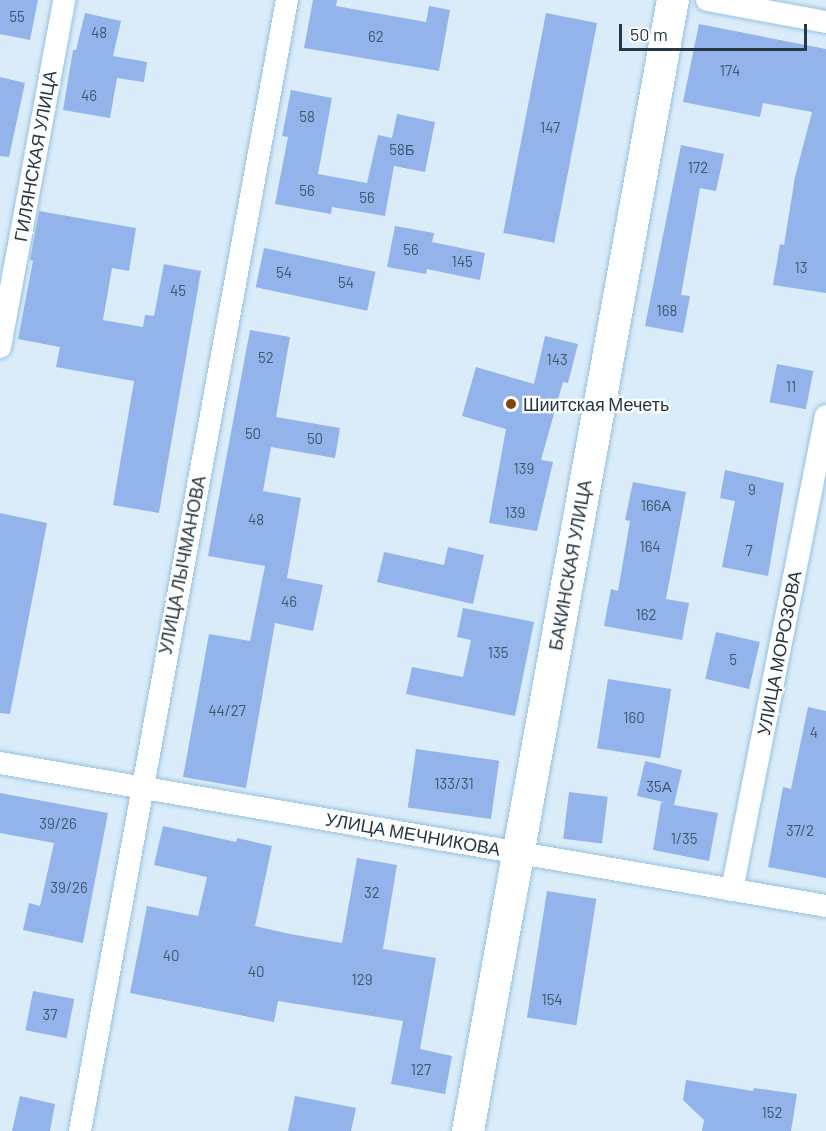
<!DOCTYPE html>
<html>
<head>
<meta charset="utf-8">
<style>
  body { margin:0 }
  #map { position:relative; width:826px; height:1131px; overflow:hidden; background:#daecf9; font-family:Barlow,sans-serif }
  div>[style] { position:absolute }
  .building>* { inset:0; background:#92b4ea; transform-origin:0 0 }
  .roads { filter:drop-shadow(0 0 2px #96c1e1) drop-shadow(0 0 2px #96c1e1) }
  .street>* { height:22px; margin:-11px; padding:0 11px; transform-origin:11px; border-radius:11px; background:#fff }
  .secondary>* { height:32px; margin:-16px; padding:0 16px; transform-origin:16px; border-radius:16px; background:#fff }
  .dots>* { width:16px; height:16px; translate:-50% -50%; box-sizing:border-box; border:3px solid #fff; border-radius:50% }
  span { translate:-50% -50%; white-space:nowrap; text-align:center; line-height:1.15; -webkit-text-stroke:4.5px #fff; paint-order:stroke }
  .number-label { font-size:15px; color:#41576e }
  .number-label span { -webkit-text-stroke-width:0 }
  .street-label { font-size:18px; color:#263844 }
  .poi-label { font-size:18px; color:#263844 }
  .left { translate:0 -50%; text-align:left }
  .scale { position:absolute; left:619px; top:24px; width:188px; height:27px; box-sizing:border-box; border:3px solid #263844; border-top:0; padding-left:8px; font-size:18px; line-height:21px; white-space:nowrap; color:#263844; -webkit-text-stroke:4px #fff; paint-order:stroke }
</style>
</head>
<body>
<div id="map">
  <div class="building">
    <i style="clip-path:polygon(0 0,38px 0,30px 40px,0 34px)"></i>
    <i style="clip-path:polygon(313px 0,337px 0,336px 6px,426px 22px,429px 6px,450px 10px,439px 71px,304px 48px)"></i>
    <i style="clip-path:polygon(85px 13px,121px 21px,113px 56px,147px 62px,144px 82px,117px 78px,110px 118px,63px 110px,73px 50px,76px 50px)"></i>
    <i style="left:546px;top:13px;width:52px;height:224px;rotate:11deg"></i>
    <i style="clip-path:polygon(699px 24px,826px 49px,826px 293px,773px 285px,780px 244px,784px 245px,795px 177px,812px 112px,763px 103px,760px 117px,683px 102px)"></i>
    <i style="clip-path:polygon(0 77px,25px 83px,9px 157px,0 156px)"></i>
    <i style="clip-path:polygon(291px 90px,332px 98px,318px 174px,367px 183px,378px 135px,392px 138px,397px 114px,435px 122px,425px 172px,394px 166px,385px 216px,332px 207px,331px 214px,275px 204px,288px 137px,282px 136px)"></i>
    <i style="clip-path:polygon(681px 145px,724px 154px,716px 191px,700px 188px,681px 295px,690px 296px,683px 333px,645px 326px)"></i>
    <i style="clip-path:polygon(39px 211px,136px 228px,129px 271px,112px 268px,103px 320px,143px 327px,145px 315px,154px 316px,164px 264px,201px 271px,159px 513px,113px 505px,134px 381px,56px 367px,60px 347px,18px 339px,33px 261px,30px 260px)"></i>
    <i style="clip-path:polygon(395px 226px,434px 233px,432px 242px,485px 253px,480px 280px,427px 269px,426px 274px,387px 267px)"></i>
    <i style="left:264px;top:248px;width:114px;height:40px;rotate:12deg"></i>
    <i style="clip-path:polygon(250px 330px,290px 337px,276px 417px,340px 428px,335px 458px,271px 447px,263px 491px,301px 498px,287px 578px,323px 585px,313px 631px,275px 623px,246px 788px,183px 777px,209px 634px,250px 641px,265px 566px,208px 556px)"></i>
    <i style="clip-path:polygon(545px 336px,578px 344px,568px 383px,563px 382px,541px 460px,553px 462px,537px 531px,489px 523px,506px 429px,462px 416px,476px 367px,534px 384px)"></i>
    <i style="left:777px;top:364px;width:37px;height:39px;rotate:11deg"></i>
    <i style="clip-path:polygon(725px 470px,784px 483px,768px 576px,722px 567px,735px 501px,720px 498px)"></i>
    <i style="clip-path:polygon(633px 482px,686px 492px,666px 599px,689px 603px,682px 640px,604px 626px,611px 589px,618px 591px,630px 521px,625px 520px)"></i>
    <i style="clip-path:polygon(0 513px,47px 523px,10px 714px,0 713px)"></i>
    <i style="clip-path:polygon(448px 547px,484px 555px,473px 604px,377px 582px,384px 552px,444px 565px)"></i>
    <i style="clip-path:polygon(463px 608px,534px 622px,515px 716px,406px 694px,412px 667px,463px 677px,471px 640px,457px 637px)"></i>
    <i style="left:716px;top:632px;width:45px;height:48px;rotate:13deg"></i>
    <i style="left:608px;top:679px;width:64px;height:70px;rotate:9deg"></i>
    <i style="clip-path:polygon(808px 707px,826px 711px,826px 878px,768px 867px,783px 787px,791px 789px)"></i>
    <i style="left:416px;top:749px;width:84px;height:59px;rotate:8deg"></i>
    <i style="clip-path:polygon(645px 761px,682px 770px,674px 805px,718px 813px,709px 861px,653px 850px,661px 802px,668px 803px,637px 796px)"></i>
    <i style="left:569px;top:792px;width:39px;height:47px;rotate:7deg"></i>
    <i style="clip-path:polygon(0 793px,108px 813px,83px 943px,23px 930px,29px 903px,40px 906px,54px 843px,0 833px)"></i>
    <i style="clip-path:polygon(163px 826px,236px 842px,237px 838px,272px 846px,255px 926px,290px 934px,342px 943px,357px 858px,397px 865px,383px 949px,436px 958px,420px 1049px,452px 1056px,445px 1094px,391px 1084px,403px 1021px,278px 1001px,274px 1022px,130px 993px,147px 906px,198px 916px,207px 877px,154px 865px)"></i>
    <i style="left:547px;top:891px;width:50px;height:128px;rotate:9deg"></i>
    <i style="left:33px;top:991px;width:42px;height:40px;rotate:11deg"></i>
    <i style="clip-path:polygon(686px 1080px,753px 1091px,754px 1088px,797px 1094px,791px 1131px,702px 1131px,704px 1120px,683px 1100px)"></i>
    <i style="clip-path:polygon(20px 1096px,55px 1104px,50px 1131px,12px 1131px)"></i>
    <i style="clip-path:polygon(295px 1096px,356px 1108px,351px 1131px,288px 1131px)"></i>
  </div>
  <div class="roads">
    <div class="street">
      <i style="left:707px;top:0;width:121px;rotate:10.5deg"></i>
      <i style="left:0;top:347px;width:353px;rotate:-79.5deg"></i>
      <i style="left:0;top:763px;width:838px;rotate:9.82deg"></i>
      <i style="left:732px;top:890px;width:483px;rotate:-78.8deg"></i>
      <i style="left:80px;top:1131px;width:1150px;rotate:-79.63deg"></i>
    </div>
    <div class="secondary">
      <i style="left:468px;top:1131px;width:1149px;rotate:-79.73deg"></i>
    </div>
  </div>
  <div class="dots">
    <i style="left:511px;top:404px;background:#814500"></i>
  </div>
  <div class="number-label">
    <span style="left:17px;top:17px">55</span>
    <span style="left:99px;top:33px">48</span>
    <span style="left:376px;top:37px">62</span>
    <span style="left:730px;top:71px">174</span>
    <span style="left:89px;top:96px">46</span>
    <span style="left:307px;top:117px">58</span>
    <span style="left:550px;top:128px">147</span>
    <span style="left:402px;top:150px">58Б</span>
    <span style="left:698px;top:168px">172</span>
    <span style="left:307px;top:191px">56</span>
    <span style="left:367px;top:198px">56</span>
    <span style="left:411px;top:250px">56</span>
    <span style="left:462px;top:262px">145</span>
    <span style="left:801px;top:268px">13</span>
    <span style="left:284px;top:273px">54</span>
    <span style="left:346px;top:283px">54</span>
    <span style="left:178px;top:291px">45</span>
    <span style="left:667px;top:311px">168</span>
    <span style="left:266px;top:358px">52</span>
    <span style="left:557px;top:360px">143</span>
    <span style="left:791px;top:387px">11</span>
    <span style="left:253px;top:434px">50</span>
    <span style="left:315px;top:439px">50</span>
    <span style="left:524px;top:469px">139</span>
    <span style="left:752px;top:490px">9</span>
    <span style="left:656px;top:506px">166А</span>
    <span style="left:515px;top:513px">139</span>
    <span style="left:256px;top:520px">48</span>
    <span style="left:650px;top:547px">164</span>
    <span style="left:749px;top:551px">7</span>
    <span style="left:289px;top:602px">46</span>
    <span style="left:646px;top:615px">162</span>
    <span style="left:498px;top:653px">135</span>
    <span style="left:733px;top:660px">5</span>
    <span style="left:227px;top:711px">44/27</span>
    <span style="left:634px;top:718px">160</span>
    <span style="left:814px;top:733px">4</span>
    <span style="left:454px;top:784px">133/31</span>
    <span style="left:659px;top:787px">35А</span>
    <span style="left:58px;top:824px">39/26</span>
    <span style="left:800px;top:831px">37/2</span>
    <span style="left:684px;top:839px">1/35</span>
    <span style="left:69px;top:888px">39/26</span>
    <span style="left:372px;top:893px">32</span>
    <span style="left:171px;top:956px">40</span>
    <span style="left:256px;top:972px">40</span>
    <span style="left:362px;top:980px">129</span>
    <span style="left:552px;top:1000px">154</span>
    <span style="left:50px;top:1015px">37</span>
    <span style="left:421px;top:1070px">127</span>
    <span style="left:772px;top:1113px">152</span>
  </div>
  <div class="street-label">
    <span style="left:35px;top:156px;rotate:-80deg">ГИЛЯНСКАЯ УЛИЦА</span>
    <span style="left:182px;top:565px;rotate:-79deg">УЛИЦА ЛЫЧМАНОВА</span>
    <span style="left:570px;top:565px;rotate:-80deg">БАКИНСКАЯ УЛИЦА</span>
    <span style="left:779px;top:653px;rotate:-79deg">УЛИЦА МОРОЗОВА</span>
    <span style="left:413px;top:834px;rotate:10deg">УЛИЦА МЕЧНИКОВА</span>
  </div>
  <div class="poi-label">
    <span class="left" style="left:523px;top:404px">Шиитская Мечеть</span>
  </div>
  <div class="scale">50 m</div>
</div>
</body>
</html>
